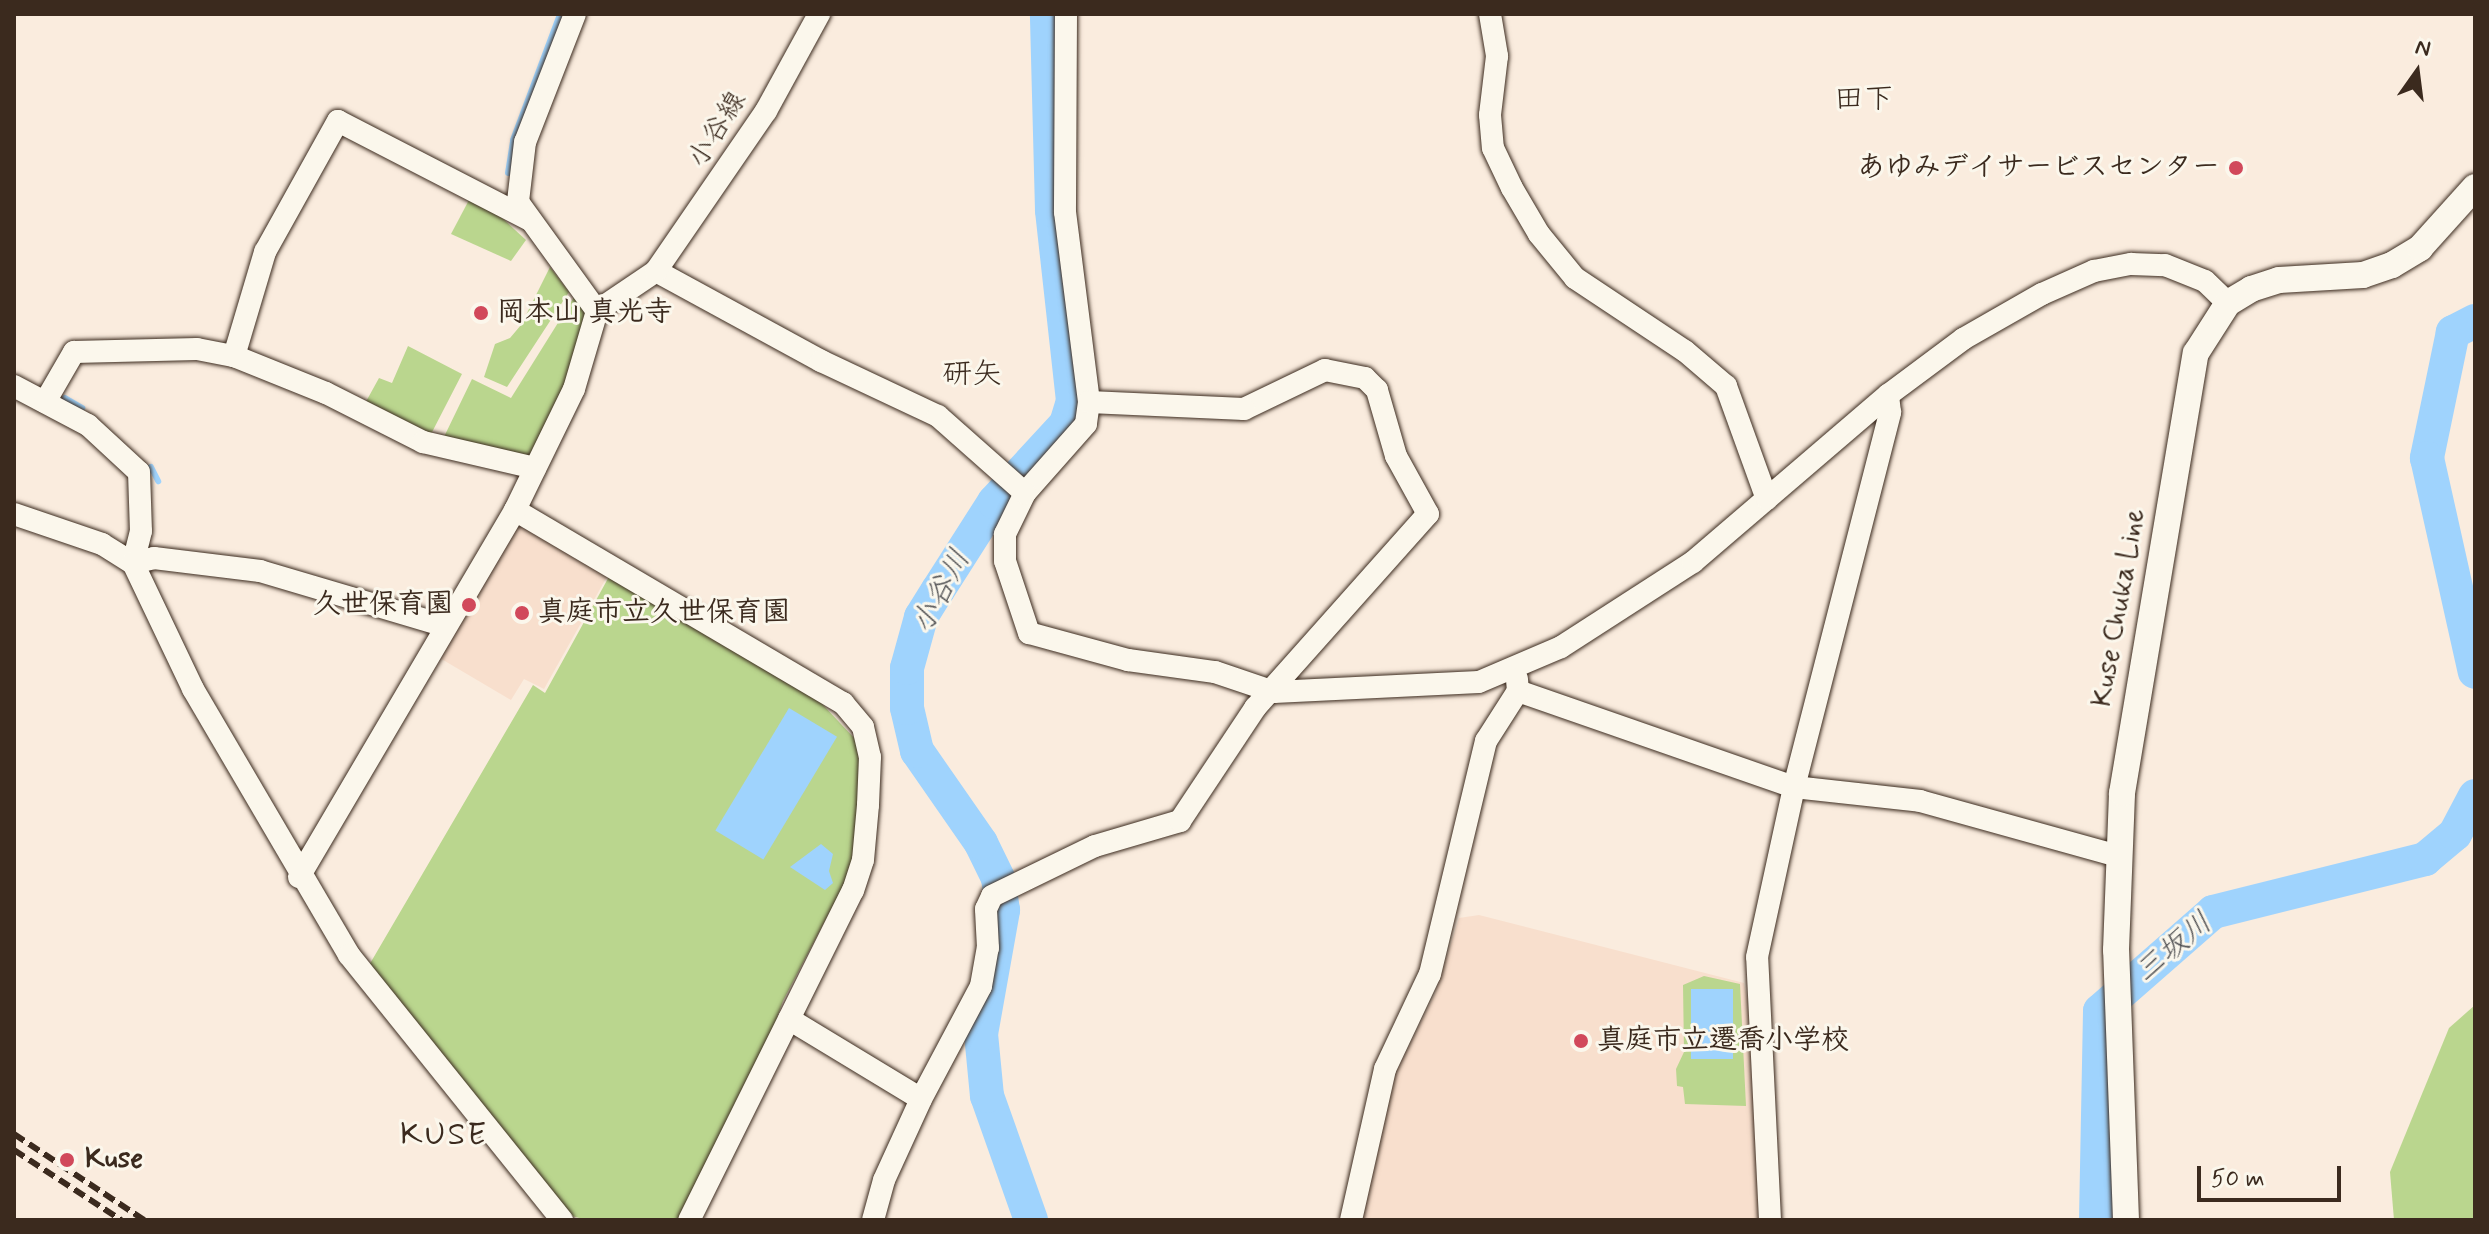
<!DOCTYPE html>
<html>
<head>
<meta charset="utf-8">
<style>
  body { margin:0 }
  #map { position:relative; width:2489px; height:1234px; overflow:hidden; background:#faecde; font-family:Mynerve,"Klee One",sans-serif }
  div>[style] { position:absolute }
  .built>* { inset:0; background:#f8dfcd }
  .green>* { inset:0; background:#bad68e }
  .water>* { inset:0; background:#9fd3fd; transform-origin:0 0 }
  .stream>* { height:6px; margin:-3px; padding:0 3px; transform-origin:3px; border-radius:3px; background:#9fd3fd }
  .river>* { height:34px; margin:-17px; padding:0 17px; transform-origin:17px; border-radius:17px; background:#9fd3fd }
  .roads { filter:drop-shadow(0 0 2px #3b2a1e) drop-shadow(0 0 2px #3b2a1e) }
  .minor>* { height:22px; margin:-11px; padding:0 11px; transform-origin:11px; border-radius:11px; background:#fbf7ec }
  .major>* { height:26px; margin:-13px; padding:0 13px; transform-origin:13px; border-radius:13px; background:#fbf7ec }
  .rail>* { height:6px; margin-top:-3px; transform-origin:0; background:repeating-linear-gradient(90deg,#3b2a1e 0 12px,transparent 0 18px) }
  .dots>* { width:22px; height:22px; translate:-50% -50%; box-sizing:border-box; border:4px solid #fbf7ec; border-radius:50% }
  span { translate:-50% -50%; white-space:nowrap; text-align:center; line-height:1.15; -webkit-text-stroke:6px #fbf7ec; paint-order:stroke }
  .street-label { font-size:28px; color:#3b2a1e }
  .poi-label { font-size:28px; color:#3b2a1e; font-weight:700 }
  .right { translate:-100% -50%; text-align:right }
  .left { translate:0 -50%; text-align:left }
  .neighbourhood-label { font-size:30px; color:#3b2a1e }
  .water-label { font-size:30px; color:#545456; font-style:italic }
  .quarter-label { font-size:32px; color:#3b2a1e; letter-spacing:2px }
  .frame { position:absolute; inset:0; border:16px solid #3b2a1e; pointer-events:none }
  .north { position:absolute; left:2377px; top:32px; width:80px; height:80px; -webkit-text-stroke:6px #fbf7ec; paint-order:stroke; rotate:14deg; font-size:22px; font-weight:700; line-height:32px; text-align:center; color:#3b2a1e }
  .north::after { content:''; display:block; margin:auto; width:28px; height:36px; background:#3b2a1e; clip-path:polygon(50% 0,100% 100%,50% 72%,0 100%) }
  .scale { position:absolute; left:2197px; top:1166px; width:144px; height:36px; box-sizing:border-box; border:4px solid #3b2a1e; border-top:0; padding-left:10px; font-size:24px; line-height:28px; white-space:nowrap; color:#3b2a1e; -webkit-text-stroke:6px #fbf7ec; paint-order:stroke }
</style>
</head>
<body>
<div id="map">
  <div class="built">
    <i style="clip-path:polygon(522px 521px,609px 573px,544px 689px,524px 679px,511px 700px,433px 654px,511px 524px)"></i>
    <i style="clip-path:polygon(1479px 915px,1744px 983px,1750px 1012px,1762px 1220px,1358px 1220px,1383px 1105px,1397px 1070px,1435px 994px,1459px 918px)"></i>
  </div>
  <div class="green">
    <i style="clip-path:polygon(469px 200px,500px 216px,526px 240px,511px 261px,451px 234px)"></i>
    <i style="clip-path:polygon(550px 267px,569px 292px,507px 387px,484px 377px,495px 344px,510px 338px,521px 325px)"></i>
    <i style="clip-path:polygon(576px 294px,589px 317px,585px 338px,531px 458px,442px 441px,472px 379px,511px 398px)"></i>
    <i style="clip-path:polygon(408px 346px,462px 374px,429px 438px,363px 407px,379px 378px,392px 383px)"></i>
    <i style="clip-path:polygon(611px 573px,809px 690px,856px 740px,861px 775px,853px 867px,783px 1001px,770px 1037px,680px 1220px,586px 1220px,565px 1214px,368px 967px,533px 685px,545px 693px)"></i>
    <i style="clip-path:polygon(1704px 976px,1740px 984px,1746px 1106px,1685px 1104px,1683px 1087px,1677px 1086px,1676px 1069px,1684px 1052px,1683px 985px)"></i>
    <i style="clip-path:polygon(2475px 1005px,2475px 1220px,2394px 1220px,2390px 1172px,2449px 1028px)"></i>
  </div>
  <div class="water">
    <i style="left:789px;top:708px;width:56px;height:143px;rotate:31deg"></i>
    <i style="clip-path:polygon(821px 844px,833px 854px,829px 871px,833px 883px,825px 890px,790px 867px)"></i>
    <i style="left:1691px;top:989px;width:42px;height:70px"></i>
  </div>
  <div class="stream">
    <i style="left:508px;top:173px;width:33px;rotate:-81deg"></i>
    <i style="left:513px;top:140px;width:134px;rotate:-69.5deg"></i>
    <i style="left:65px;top:398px;width:20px;rotate:30deg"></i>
    <i style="left:151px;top:467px;width:16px;rotate:63deg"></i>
  </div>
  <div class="river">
    <i style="left:2475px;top:321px;width:25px;rotate:153deg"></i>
    <i style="left:2453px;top:332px;width:129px;rotate:101.7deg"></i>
    <i style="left:2427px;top:458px;width:219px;rotate:77.4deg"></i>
    <i style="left:1031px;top:1220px;width:132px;rotate:-109.5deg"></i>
    <i style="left:987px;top:1096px;width:62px;rotate:-95.5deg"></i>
    <i style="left:981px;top:1034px;width:126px;rotate:-79.9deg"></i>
    <i style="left:1003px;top:910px;width:32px;rotate:-99deg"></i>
    <i style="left:998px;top:878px;width:39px;rotate:-116deg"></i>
    <i style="left:981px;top:843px;width:112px;rotate:-124.8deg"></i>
    <i style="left:917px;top:751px;width:44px;rotate:-103.1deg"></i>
    <i style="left:907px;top:708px;width:40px;rotate:-90deg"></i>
    <i style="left:907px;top:668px;width:53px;rotate:-74.6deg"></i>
    <i style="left:921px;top:617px;width:32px;rotate:-58deg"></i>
    <i style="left:938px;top:590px;width:104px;rotate:-57.5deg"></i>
    <i style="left:994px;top:502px;width:106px;rotate:-47.3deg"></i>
    <i style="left:1066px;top:424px;width:24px;rotate:-73deg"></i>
    <i style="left:1073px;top:401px;width:192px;rotate:-96.3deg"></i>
    <i style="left:1052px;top:210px;width:196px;rotate:-91.5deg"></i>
    <i style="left:2096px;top:1220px;width:209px;rotate:-88.9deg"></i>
    <i style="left:2100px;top:1011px;width:150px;rotate:-41.2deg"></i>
    <i style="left:2213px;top:912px;width:219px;rotate:-14deg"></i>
    <i style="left:2425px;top:859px;width:39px;rotate:-40deg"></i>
    <i style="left:2455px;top:834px;width:43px;rotate:-62.2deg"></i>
  </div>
  <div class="roads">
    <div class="minor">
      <i style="left:575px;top:14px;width:137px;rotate:111.3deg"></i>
      <i style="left:525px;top:142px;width:60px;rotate:96.7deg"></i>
      <i style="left:518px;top:202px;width:135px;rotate:54.1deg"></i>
      <i style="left:1066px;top:14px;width:198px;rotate:90.3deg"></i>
      <i style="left:1065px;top:212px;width:192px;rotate:82.8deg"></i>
      <i style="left:1089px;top:402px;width:22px;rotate:98deg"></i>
      <i style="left:1086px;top:424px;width:92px;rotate:131.5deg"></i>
      <i style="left:1025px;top:493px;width:46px;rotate:116deg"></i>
      <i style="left:1005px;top:534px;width:27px;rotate:90deg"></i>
      <i style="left:1005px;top:561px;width:76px;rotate:71.6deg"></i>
      <i style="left:1029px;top:633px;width:103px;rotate:15.3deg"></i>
      <i style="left:1128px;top:660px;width:88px;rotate:7.9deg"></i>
      <i style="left:1215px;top:672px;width:62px;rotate:18.7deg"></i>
      <i style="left:1274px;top:692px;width:205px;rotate:-2.8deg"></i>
      <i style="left:1479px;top:682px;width:89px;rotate:-23.1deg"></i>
      <i style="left:1561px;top:647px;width:157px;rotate:-32.8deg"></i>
      <i style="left:1693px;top:562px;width:257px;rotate:-40.6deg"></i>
      <i style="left:1888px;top:395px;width:94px;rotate:-36.7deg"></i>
      <i style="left:1963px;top:339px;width:91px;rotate:-29.7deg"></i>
      <i style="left:2042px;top:294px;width:57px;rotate:-23.9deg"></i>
      <i style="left:2094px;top:271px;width:38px;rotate:-11deg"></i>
      <i style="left:2131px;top:264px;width:34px;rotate:2deg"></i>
      <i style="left:2165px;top:265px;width:43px;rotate:21.8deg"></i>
      <i style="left:2205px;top:281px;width:32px;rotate:44deg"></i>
      <i style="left:1490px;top:14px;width:43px;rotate:80.5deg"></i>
      <i style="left:1497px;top:56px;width:59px;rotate:96.8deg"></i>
      <i style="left:1490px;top:115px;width:33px;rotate:85deg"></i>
      <i style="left:1493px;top:148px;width:44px;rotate:64.6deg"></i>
      <i style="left:1512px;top:188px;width:53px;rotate:59.6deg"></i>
      <i style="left:1539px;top:234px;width:57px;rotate:50.7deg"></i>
      <i style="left:1575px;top:278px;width:132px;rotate:33.6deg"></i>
      <i style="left:1685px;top:351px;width:54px;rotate:40.5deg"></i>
      <i style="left:1726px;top:386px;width:120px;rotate:70.1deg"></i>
      <i style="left:656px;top:271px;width:188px;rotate:28.6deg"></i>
      <i style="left:821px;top:361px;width:129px;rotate:25.2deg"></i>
      <i style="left:938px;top:416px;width:116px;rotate:41.5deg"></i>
      <i style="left:234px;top:356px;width:109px;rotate:-73.4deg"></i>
      <i style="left:265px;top:252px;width:150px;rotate:-60.9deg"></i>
      <i style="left:338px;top:121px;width:216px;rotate:27.3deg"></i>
      <i style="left:14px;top:386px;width:84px;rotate:27.8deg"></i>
      <i style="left:88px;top:425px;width:69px;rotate:42.7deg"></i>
      <i style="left:139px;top:472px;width:59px;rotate:88.1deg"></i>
      <i style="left:141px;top:531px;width:33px;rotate:104deg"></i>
      <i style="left:45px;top:402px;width:58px;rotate:-59.9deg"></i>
      <i style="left:74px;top:352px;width:123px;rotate:-1.4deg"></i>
      <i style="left:197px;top:349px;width:38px;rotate:11deg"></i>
      <i style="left:234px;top:356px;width:99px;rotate:21.9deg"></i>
      <i style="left:326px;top:393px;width:109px;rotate:26.8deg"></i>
      <i style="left:423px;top:442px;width:115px;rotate:13.1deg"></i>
      <i style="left:515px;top:510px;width:381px;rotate:30.5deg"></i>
      <i style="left:843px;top:703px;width:31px;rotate:50deg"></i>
      <i style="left:863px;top:727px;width:31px;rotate:77deg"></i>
      <i style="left:870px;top:757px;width:48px;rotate:92.4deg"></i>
      <i style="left:868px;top:805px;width:55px;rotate:95.2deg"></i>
      <i style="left:863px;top:860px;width:32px;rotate:108deg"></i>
      <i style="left:853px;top:890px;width:369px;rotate:116.4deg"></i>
      <i style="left:14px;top:514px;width:93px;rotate:18.8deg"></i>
      <i style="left:102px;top:544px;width:36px;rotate:32deg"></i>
      <i style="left:133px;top:563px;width:140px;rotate:64.5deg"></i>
      <i style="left:193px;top:689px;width:308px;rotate:59.6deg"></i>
      <i style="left:349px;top:955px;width:340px;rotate:51.2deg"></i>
      <i style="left:133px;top:563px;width:22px;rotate:-13deg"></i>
      <i style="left:154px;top:558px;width:107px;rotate:7deg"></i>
      <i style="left:260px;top:571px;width:194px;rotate:16.5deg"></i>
      <i style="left:1518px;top:691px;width:292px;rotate:19.2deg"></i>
      <i style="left:1794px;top:787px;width:127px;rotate:6.3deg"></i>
      <i style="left:1920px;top:801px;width:205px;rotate:15.5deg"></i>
      <i style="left:299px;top:877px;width:426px;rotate:-59.5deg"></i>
      <i style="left:515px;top:510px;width:135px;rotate:-64deg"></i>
      <i style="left:574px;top:389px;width:81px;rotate:-73.6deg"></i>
      <i style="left:597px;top:311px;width:71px;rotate:-34.1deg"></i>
      <i style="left:656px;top:271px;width:194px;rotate:-55.5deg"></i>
      <i style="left:766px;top:111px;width:111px;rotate:-61.3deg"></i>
      <i style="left:789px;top:1019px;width:154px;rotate:31.2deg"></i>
      <i style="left:873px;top:1220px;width:41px;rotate:-74.6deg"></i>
      <i style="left:884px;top:1180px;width:89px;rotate:-65.4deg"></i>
      <i style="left:921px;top:1099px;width:128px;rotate:-62deg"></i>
      <i style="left:981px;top:986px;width:39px;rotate:-80deg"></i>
      <i style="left:988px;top:948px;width:39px;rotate:-93deg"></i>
      <i style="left:986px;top:909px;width:14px;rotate:-65deg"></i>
      <i style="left:992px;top:896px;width:114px;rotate:-25.9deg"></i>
      <i style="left:1095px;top:846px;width:89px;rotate:-16.4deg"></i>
      <i style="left:1180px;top:821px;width:136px;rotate:-56.4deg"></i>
      <i style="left:1255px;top:708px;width:260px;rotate:-48.3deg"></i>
      <i style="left:1428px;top:514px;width:66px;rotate:-118.9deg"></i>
      <i style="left:1396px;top:456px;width:69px;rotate:-106.1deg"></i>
      <i style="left:1377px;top:390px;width:17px;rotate:-135deg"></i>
      <i style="left:1365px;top:378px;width:41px;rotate:-168.7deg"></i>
      <i style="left:1325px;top:370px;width:90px;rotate:154.3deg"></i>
      <i style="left:1244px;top:409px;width:155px;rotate:-177.4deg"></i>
      <i style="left:1351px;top:1220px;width:155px;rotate:-77.3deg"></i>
      <i style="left:1385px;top:1069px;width:105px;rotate:-64.7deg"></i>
      <i style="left:1430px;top:974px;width:240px;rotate:-76.5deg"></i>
      <i style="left:1486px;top:741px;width:59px;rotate:-57.4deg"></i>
      <i style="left:1518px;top:691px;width:12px;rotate:-95deg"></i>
      <i style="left:1770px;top:1220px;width:263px;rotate:-92.8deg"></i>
      <i style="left:1757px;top:957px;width:174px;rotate:-77.7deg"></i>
      <i style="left:1794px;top:787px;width:387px;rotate:-75.6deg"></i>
      <i style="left:1890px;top:412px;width:17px;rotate:-97deg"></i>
    </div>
    <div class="major">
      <i style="left:2126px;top:1220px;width:270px;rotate:-92.1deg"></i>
      <i style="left:2116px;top:950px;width:157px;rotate:-87.8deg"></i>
      <i style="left:2122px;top:793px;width:446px;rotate:-80.5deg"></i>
      <i style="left:2196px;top:353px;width:59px;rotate:-57.4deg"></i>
      <i style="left:2228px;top:303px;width:27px;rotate:-31deg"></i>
      <i style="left:2251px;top:289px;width:29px;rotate:-18deg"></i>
      <i style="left:2279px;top:280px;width:84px;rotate:-3.4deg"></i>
      <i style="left:2363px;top:275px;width:31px;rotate:-19deg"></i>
      <i style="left:2392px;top:265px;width:33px;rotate:-31deg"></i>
      <i style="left:2420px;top:248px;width:82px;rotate:-48deg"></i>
    </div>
  </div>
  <div class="rail">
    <i style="left:14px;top:1134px;width:156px;rotate:33.5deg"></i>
    <i style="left:14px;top:1150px;width:128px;rotate:33.2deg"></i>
  </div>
  <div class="dots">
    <i style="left:2236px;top:168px;background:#d1495b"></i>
    <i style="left:481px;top:313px;background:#d1495b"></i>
    <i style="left:469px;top:605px;background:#d1495b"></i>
    <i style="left:522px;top:613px;background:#d1495b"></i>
    <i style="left:1581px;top:1041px;background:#d1495b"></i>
    <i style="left:67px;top:1160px;background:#d1495b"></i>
  </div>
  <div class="street-label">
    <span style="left:718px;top:130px;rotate:-58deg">小谷線</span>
    <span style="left:2120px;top:608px;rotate:-80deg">Kuse Chuka Line</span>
  </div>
  <div class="poi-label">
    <span class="right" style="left:2220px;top:168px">あゆみデイサービスセンター</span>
    <span class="left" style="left:497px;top:313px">岡本山 真光寺</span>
    <span class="right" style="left:453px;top:605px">久世保育園</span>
    <span class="left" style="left:538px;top:613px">真庭市立久世保育園</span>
    <span class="left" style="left:1597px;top:1041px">真庭市立遷喬小学校</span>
    <span class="left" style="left:85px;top:1160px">Kuse</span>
  </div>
  <div class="neighbourhood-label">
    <span style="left:1864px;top:100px">田下</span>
    <span style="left:972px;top:375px">研矢</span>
  </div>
  <div class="water-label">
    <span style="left:942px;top:592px;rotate:-62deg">小谷川</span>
    <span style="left:2174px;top:948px;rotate:-40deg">三坂川</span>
  </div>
  <div class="quarter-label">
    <span style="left:444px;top:1135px">KUSE</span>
  </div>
  <div class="frame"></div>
  <div class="north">N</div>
  <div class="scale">50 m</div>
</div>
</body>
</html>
